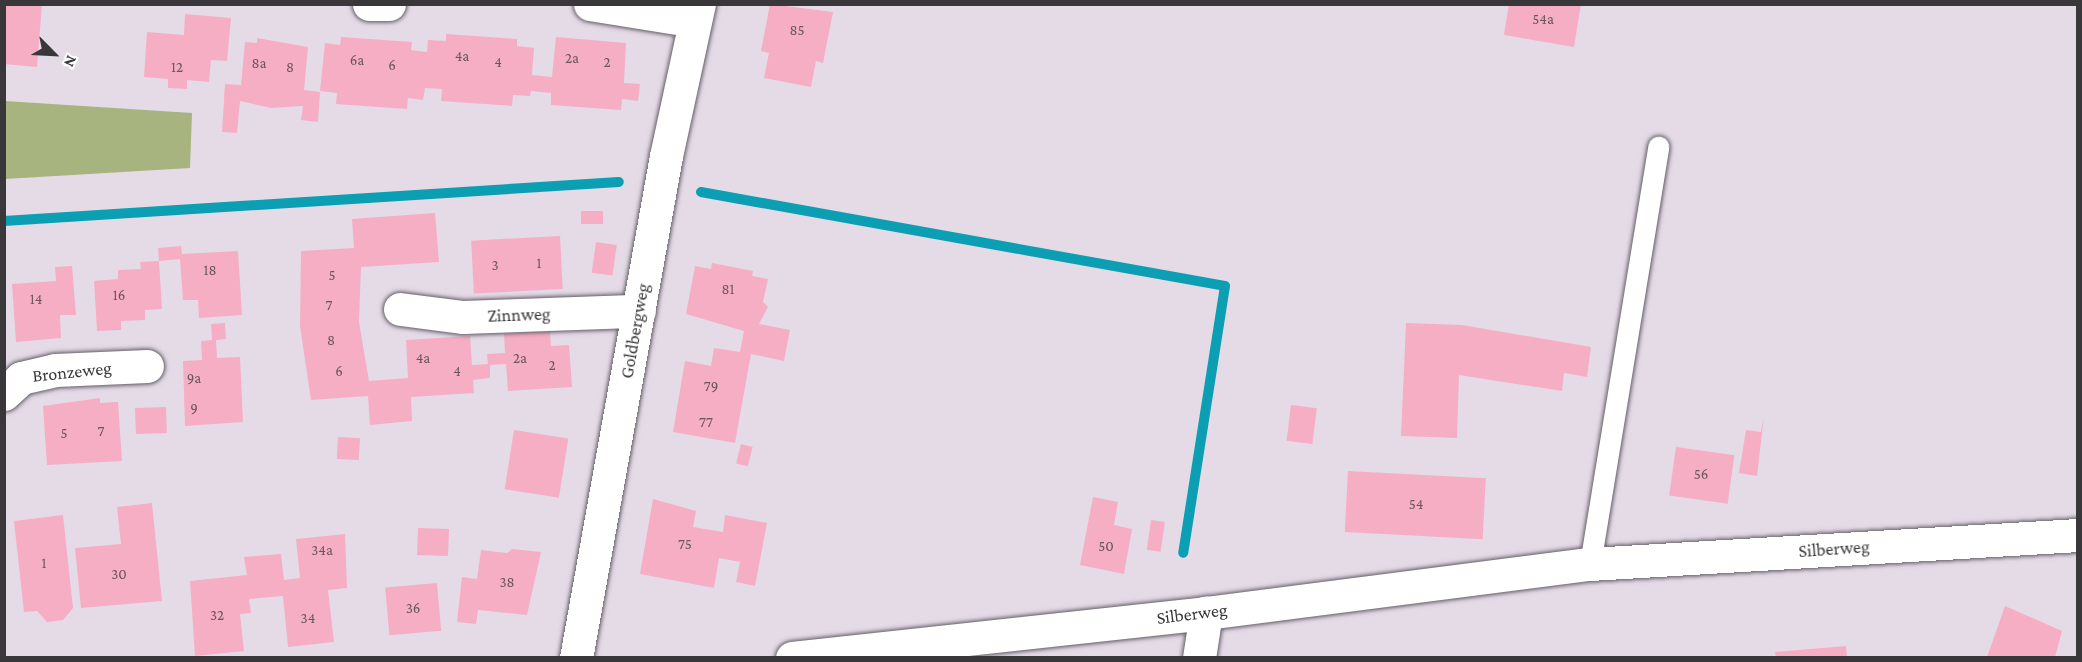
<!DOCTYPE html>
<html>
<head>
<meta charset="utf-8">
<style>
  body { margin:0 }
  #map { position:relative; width:2082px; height:662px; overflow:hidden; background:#e4dbe7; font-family:"Crimson Pro",serif }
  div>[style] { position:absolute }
  .green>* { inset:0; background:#a7b47f }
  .stream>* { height:10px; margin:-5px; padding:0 5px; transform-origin:5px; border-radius:5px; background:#0c9eb3 }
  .building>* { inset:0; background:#f6aec5; transform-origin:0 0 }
  .roads { filter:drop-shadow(0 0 2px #655e67) drop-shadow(0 0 2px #655e67) }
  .service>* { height:21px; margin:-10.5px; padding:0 10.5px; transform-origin:10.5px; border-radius:10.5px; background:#fff }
  .minor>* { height:33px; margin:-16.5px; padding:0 16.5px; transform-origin:16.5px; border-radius:16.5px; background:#fff }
  .tertiary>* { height:33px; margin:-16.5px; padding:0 16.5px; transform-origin:16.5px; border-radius:16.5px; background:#fff }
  span { translate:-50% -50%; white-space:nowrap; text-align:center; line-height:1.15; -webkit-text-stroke:6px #fff; paint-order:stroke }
  .number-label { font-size:15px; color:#69555e }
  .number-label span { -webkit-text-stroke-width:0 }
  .street-label { font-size:18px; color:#3a373b }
  .frame { position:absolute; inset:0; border:6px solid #3a373b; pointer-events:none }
  .north { position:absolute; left:24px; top:24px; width:60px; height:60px; -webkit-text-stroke:4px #fff; paint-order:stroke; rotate:114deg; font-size:16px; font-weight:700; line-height:24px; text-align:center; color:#3a373b }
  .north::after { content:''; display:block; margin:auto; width:21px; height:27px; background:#3a373b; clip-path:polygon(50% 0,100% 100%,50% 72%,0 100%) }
</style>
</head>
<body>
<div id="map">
  <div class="green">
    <i style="clip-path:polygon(5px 101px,192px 113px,190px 168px,5px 179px)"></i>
  </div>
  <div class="stream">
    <i style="left:701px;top:192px;width:532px;rotate:10.17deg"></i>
    <i style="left:1225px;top:286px;width:270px;rotate:98.9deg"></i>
    <i style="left:4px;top:221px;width:616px;rotate:-3.63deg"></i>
  </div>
  <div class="building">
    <i style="clip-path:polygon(4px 4px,42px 4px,37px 67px,4px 64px)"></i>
    <i style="clip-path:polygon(770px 4px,833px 12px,823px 63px,816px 61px,811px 87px,764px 78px,769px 53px,761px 51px)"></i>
    <i style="clip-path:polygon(1509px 4px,1581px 4px,1574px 47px,1504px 35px)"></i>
    <i style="clip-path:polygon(185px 14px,231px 18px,227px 61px,211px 60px,209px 82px,187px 80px,187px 89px,168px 88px,168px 79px,144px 77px,147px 32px,184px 35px)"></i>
    <i style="clip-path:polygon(446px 34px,517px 39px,517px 46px,534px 48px,532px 75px,552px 77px,556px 37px,626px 43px,624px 83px,640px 84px,638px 101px,622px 99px,621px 110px,551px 105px,551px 93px,531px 91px,530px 96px,513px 95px,512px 106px,441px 101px,442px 89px,425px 88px,423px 100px,408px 98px,407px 109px,336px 104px,337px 93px,320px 91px,325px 43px,340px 45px,341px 37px,412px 42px,411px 50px,427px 52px,428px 40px,446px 41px)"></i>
    <i style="clip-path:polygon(257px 38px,308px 47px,304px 90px,320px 92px,318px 122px,301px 120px,303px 106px,271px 108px,240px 101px,237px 133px,222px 132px,225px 84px,241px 85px,245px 42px,257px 43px)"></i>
    <i style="left:603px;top:211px;width:13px;height:22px;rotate:90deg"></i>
    <i style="clip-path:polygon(435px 213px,439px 262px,361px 267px,359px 322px,369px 381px,408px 378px,406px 340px,470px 336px,472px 365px,488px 364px,487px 354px,505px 353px,504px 334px,550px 331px,551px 346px,569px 345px,572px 387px,508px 391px,506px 364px,490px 365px,490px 378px,473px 380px,474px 393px,411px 397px,412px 421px,370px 425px,368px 396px,311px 400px,300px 326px,301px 251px,354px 248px,352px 219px)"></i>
    <i style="left:560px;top:236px;width:53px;height:89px;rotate:87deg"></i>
    <i style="left:596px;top:242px;width:21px;height:31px;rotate:8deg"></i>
    <i style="clip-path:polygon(181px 246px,182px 254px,238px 251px,242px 315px,199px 318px,198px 300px,183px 300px,180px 259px,159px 261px,162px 309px,145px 310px,145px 320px,121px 321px,121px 330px,97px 331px,94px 281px,118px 279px,118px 270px,141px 269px,140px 262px,159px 261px,158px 248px)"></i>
    <i style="clip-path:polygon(712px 263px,753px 271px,752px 276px,768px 279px,763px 302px,768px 307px,759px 324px,790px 330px,784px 361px,751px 354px,735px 443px,673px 432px,685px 361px,711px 366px,714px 348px,740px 352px,744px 331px,686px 314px,695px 266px,711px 269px)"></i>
    <i style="clip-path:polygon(72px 266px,76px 315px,60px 315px,61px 338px,16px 342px,12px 284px,56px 281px,55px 267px)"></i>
    <i style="clip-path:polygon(225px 323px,226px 339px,216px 340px,217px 358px,240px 357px,243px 422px,185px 426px,183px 361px,202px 360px,201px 341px,212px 340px,211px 324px)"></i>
    <i style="clip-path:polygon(1406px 323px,1462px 325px,1591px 347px,1587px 377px,1564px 373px,1562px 391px,1459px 375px,1457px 438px,1401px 436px)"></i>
    <i style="clip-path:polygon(100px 398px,100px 403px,118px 402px,122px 461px,47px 465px,43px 406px)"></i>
    <i style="left:1291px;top:405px;width:26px;height:36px;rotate:7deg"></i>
    <i style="left:166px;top:407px;width:26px;height:31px;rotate:88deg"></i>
    <i style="clip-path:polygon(1764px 416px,1757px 476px,1739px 473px,1746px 430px,1761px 432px)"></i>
    <i style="left:514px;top:430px;width:55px;height:60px;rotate:9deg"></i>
    <i style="left:338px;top:437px;width:22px;height:22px;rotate:3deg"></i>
    <i style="left:741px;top:444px;width:12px;height:20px;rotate:14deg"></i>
    <i style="left:1676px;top:447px;width:59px;height:49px;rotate:8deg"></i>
    <i style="left:1348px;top:471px;width:138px;height:61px;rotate:3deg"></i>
    <i style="clip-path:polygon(1093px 497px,1118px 502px,1114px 525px,1132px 529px,1124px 574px,1080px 565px)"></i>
    <i style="clip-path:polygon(653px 499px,696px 511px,693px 527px,723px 532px,725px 515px,767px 523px,755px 586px,736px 582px,740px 562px,719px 558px,714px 588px,640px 574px)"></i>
    <i style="clip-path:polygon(152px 503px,162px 601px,81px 608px,75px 548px,121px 544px,117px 507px)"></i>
    <i style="clip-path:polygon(63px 515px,73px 608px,63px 620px,47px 622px,37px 611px,24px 612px,14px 521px)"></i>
    <i style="left:1151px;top:520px;width:14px;height:30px;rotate:8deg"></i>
    <i style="left:418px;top:528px;width:31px;height:27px;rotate:2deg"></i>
    <i style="clip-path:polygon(345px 534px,347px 588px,328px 590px,334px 642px,288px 647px,283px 596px,249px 599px,251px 613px,240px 614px,244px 651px,195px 656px,190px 581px,247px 575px,244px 557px,281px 554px,284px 580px,300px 578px,296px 539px)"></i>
    <i style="clip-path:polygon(512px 549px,541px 552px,527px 615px,478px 610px,476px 624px,457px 622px,462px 577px,477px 579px,481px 550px,507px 553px)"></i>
    <i style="left:437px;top:583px;width:48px;height:52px;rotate:85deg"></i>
    <i style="clip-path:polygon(2005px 606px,2062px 631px,2055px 657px,1987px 657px)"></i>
    <i style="clip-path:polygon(1846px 646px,1847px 657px,1776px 657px,1775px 652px)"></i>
  </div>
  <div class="roads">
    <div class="service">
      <i style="left:1590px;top:564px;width:423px;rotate:-80.7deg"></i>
    </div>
    <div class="minor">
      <i style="left:369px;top:4px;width:20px"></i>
      <i style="left:590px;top:4px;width:106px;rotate:9.2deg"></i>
      <i style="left:400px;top:309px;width:64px;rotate:7.2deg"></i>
      <i style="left:463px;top:317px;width:176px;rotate:-2deg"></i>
      <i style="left:4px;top:394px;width:23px;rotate:-43deg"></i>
      <i style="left:21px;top:378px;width:35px;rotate:-13deg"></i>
      <i style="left:55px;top:370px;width:92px;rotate:-2.5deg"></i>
      <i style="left:576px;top:658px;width:510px;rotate:-79.84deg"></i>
      <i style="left:666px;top:156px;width:156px;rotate:-77.8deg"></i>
      <i style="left:1199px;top:658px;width:46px;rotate:-81.2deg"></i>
    </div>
    <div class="tertiary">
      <i style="left:792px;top:658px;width:416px;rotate:-6.2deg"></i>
      <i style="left:1206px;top:613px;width:387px;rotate:-7.3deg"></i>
      <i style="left:1590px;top:564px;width:489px;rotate:-3.4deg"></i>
    </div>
  </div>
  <div class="number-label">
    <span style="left:1543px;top:20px">54a</span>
    <span style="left:797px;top:31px">85</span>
    <span style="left:462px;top:57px">4a</span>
    <span style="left:572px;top:59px">2a</span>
    <span style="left:357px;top:61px">6a</span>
    <span style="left:498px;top:63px">4</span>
    <span style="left:607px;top:63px">2</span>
    <span style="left:259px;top:64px">8a</span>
    <span style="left:392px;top:66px">6</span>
    <span style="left:177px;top:68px">12</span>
    <span style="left:290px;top:68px">8</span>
    <span style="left:539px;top:264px">1</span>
    <span style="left:495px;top:266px">3</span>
    <span style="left:210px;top:271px">18</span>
    <span style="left:332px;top:276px">5</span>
    <span style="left:728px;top:290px">81</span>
    <span style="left:119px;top:296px">16</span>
    <span style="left:36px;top:300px">14</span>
    <span style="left:329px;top:306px">7</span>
    <span style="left:331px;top:341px">8</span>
    <span style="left:423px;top:359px">4a</span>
    <span style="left:520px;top:359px">2a</span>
    <span style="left:552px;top:366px">2</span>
    <span style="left:339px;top:372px">6</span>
    <span style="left:457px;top:372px">4</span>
    <span style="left:194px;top:379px">9a</span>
    <span style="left:711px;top:387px">79</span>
    <span style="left:194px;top:409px">9</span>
    <span style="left:706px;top:423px">77</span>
    <span style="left:101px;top:432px">7</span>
    <span style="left:64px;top:434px">5</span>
    <span style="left:1701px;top:475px">56</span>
    <span style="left:1416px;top:505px">54</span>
    <span style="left:685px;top:545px">75</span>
    <span style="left:1106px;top:547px">50</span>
    <span style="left:322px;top:551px">34a</span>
    <span style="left:44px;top:564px">1</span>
    <span style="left:119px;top:575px">30</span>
    <span style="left:507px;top:583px">38</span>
    <span style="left:413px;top:609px">36</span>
    <span style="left:217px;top:616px">32</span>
    <span style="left:308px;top:619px">34</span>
  </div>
  <div class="street-label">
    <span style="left:519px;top:315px;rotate:-2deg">Zinnweg</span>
    <span style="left:635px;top:331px;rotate:-80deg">Goldbergweg</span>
    <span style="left:72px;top:372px;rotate:-6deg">Bronzeweg</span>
    <span style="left:1834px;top:549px;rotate:-4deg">Silberweg</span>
    <span style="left:1192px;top:614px;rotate:-7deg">Silberweg</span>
  </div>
  <div class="frame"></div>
  <div class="north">N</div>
</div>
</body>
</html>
